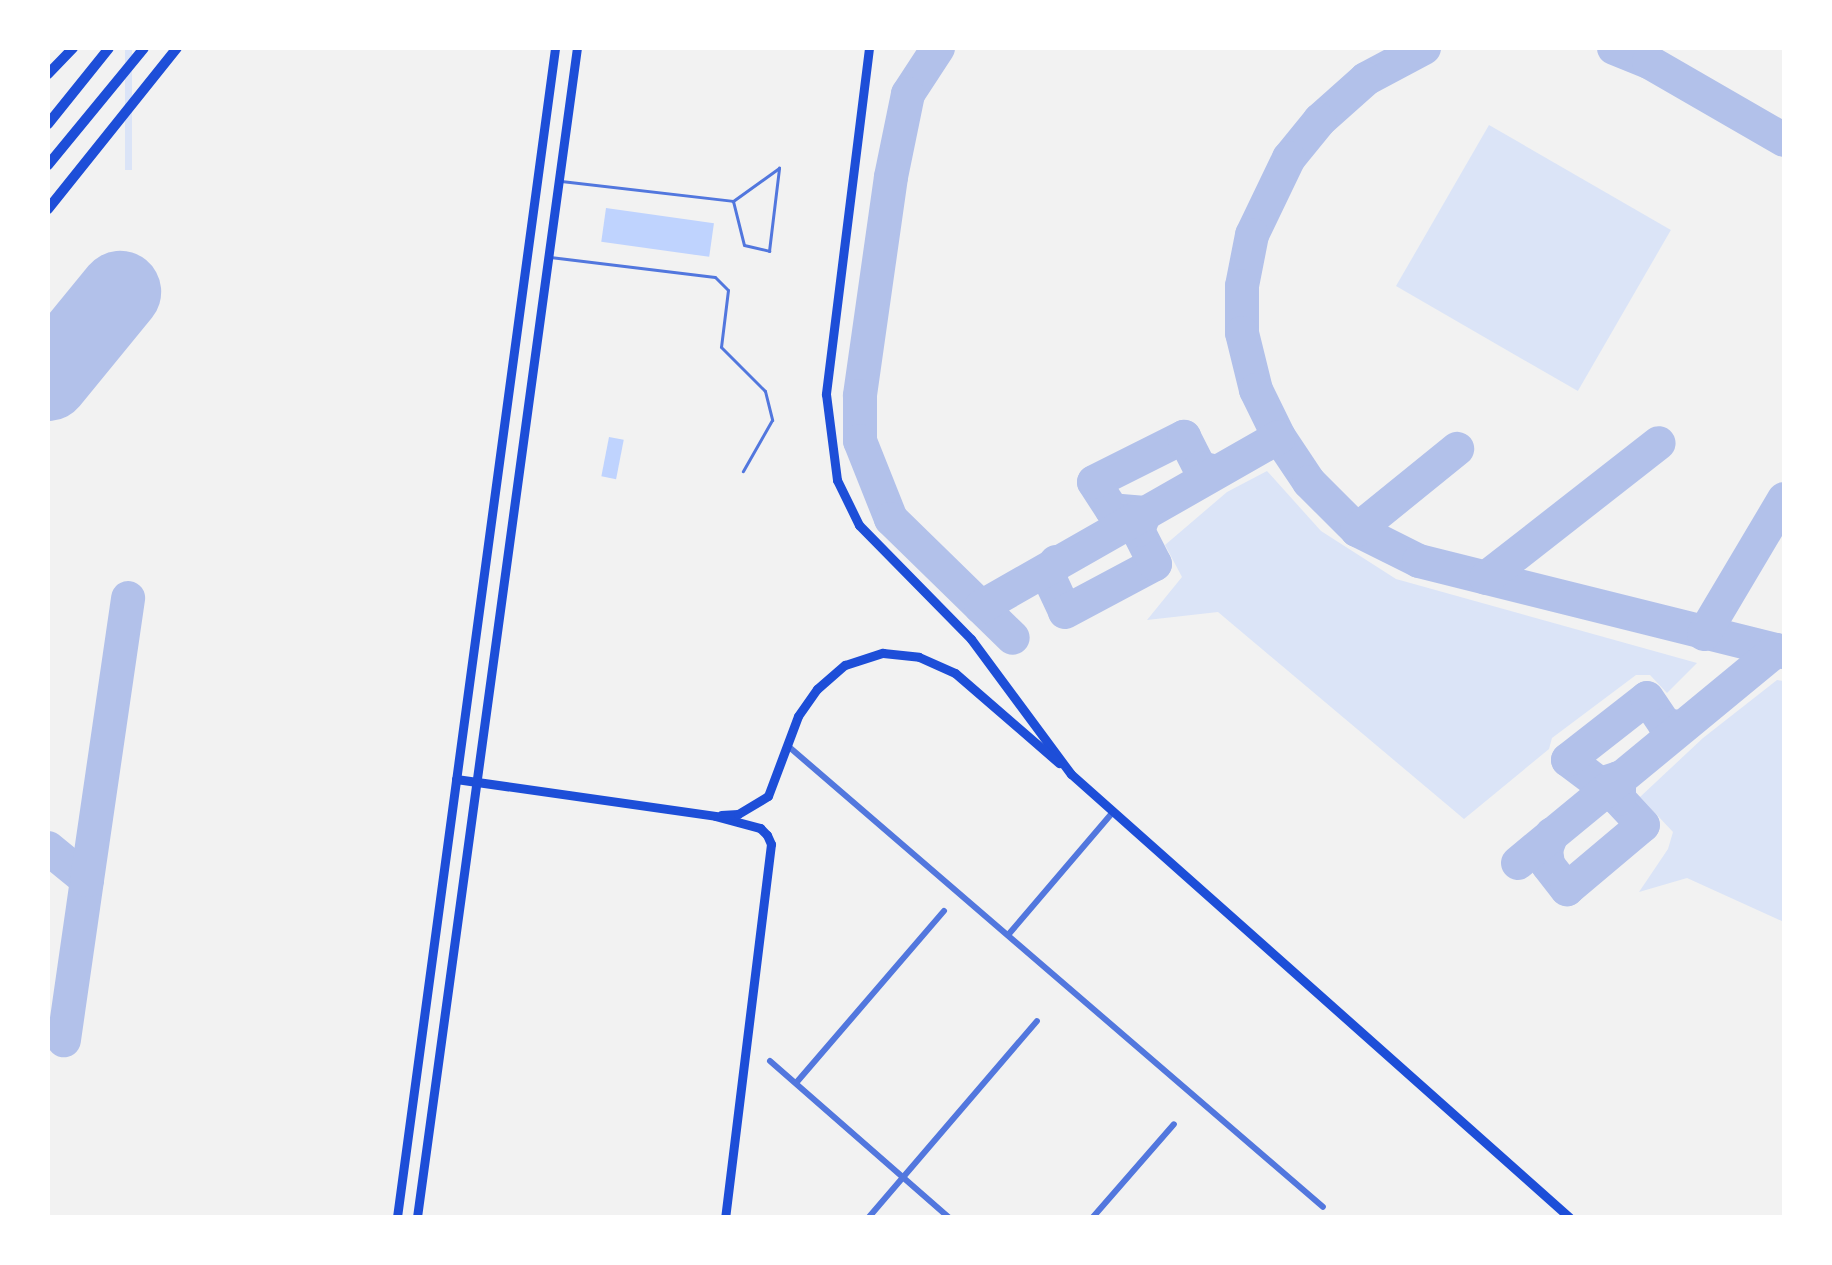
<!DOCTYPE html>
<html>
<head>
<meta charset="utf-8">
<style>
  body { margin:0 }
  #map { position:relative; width:1832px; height:1265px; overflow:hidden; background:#f2f2f2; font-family:"Source Sans 3",sans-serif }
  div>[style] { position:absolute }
  .green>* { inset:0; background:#dbe4f7; transform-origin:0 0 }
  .water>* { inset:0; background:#bfd3fe; transform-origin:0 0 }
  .taxiway>* { height:34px; margin:-17px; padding:0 17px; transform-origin:17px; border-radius:17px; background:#b2c1ea }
  .runway>* { height:82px; margin:-41px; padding:0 41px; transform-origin:41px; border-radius:41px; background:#b2c1ea }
  .service>* { height:3px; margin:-1.5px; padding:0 1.5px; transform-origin:1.5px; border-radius:1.5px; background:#5277de }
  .minor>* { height:6px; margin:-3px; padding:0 3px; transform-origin:3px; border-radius:3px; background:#5277de }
  .secondary>* { height:9px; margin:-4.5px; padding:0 4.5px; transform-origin:4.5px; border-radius:4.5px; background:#1d4ed8 }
  .primary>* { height:10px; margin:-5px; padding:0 5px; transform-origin:5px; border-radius:5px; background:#1d4ed8 }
  .trunk>* { height:10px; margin:-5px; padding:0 5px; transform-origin:5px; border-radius:5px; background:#1d4ed8 }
  span { translate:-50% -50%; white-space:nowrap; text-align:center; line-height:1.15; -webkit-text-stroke:6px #fff; paint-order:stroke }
  .frame { position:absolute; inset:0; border:50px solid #fff; pointer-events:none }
</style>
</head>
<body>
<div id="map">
  <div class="green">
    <i style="left:125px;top:48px;width:7px;height:122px"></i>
    <i style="left:1489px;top:125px;width:210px;height:186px;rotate:30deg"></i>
    <i style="clip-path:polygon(1267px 471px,1321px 531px,1396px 579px,1697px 663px,1667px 693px,1650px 675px,1636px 675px,1552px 738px,1549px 749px,1464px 819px,1218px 612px,1147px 620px,1182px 577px,1165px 545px,1227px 492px)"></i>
    <i style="clip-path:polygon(1777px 680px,1784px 681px,1784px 922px,1687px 878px,1639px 892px,1668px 849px,1673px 832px,1640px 797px,1703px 738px)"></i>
  </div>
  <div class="water">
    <i style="left:606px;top:208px;width:109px;height:34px;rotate:8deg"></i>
    <i style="left:609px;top:437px;width:15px;height:40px;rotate:11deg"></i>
  </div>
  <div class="taxiway">
    <i style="left:938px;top:48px;width:55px;rotate:123.1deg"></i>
    <i style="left:908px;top:94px;width:85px;rotate:101.6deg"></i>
    <i style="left:891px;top:177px;width:221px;rotate:98.1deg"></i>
    <i style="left:860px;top:396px;width:45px;rotate:90deg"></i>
    <i style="left:860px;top:441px;width:84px;rotate:68.3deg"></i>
    <i style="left:891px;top:519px;width:170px;rotate:44.3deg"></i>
    <i style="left:1424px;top:48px;width:66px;rotate:151.9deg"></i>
    <i style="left:1366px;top:79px;width:62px;rotate:138.3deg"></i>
    <i style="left:1320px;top:120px;width:49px;rotate:129.2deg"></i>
    <i style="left:1289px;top:158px;width:85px;rotate:115.7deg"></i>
    <i style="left:1252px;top:235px;width:52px;rotate:101.1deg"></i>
    <i style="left:1242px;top:286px;width:47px;rotate:90deg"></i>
    <i style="left:1242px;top:333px;width:59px;rotate:76.2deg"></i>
    <i style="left:1256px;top:390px;width:52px;rotate:63.9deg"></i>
    <i style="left:1279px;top:437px;width:54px;rotate:56.3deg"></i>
    <i style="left:1309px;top:482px;width:68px;rotate:45deg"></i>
    <i style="left:1357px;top:530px;width:69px;rotate:26.6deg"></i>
    <i style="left:1419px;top:561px;width:376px;rotate:14deg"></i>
    <i style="left:1614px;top:48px;width:38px;rotate:22deg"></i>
    <i style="left:1649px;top:62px;width:156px;rotate:30deg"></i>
    <i style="left:1357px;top:530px;width:129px;rotate:-39deg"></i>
    <i style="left:1056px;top:562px;width:17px;rotate:115deg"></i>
    <i style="left:1049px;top:577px;width:38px;rotate:65deg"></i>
    <i style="left:1065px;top:612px;width:102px;rotate:-28.1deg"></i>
    <i style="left:1155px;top:564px;width:38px;rotate:-117deg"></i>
    <i style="left:1138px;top:530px;width:18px;rotate:-68deg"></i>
    <i style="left:1145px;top:513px;width:33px;rotate:-175deg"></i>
    <i style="left:1112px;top:510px;width:33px;rotate:-123deg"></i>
    <i style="left:1094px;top:482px;width:101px;rotate:-26.6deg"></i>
    <i style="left:1184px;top:437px;width:35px;rotate:63deg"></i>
    <i style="left:1200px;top:468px;width:17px;rotate:13deg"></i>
    <i style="left:1486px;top:578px;width:219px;rotate:-38deg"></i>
    <i style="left:981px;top:607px;width:343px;rotate:-29.7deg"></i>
    <i style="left:1704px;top:634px;width:157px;rotate:-59.3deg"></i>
    <i style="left:1552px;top:834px;width:17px;rotate:111deg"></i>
    <i style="left:1546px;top:850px;width:15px;rotate:82deg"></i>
    <i style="left:1548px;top:865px;width:31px;rotate:52deg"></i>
    <i style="left:1567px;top:889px;width:99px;rotate:-40.1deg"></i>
    <i style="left:1643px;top:825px;width:35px;rotate:-133deg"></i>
    <i style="left:1619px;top:799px;width:21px;rotate:-90deg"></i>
    <i style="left:1619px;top:778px;width:20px;rotate:162deg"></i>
    <i style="left:1600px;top:784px;width:40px;rotate:-143deg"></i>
    <i style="left:1568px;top:760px;width:100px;rotate:-38.1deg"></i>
    <i style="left:1647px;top:698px;width:32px;rotate:56deg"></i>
    <i style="left:1665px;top:725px;width:15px;rotate:8deg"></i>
    <i style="left:48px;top:848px;width:50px;rotate:39.4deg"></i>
    <i style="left:87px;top:880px;width:162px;rotate:98.2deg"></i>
    <i style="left:1518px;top:863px;width:335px;rotate:-39.5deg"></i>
    <i style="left:87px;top:880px;width:285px;rotate:-81.7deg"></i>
  </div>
  <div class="runway">
    <i style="left:48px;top:380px;width:114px;rotate:-50.7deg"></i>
  </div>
  <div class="service">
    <i style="left:561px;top:181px;width:173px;rotate:6.6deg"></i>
    <i style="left:733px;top:201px;width:45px;rotate:76deg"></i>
    <i style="left:744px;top:245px;width:26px;rotate:13deg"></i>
    <i style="left:769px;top:251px;width:84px;rotate:-83.1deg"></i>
    <i style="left:779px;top:168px;width:57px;rotate:144.3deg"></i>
    <i style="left:550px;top:257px;width:166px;rotate:6.9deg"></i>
    <i style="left:715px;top:277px;width:18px;rotate:45deg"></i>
    <i style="left:728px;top:290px;width:57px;rotate:97deg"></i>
    <i style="left:721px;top:347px;width:62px;rotate:45deg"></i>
    <i style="left:765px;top:391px;width:30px;rotate:76deg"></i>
    <i style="left:772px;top:420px;width:59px;rotate:119.6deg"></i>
  </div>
  <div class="minor">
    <i style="left:788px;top:746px;width:706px;rotate:40.75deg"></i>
    <i style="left:1008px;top:935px;width:162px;rotate:-49.5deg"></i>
    <i style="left:770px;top:1061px;width:237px;rotate:41.2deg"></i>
    <i style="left:796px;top:1083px;width:227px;rotate:-49.3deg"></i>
    <i style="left:869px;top:1217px;width:258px;rotate:-49.4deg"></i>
    <i style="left:1093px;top:1217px;width:123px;rotate:-48.9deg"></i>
  </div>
  <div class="secondary">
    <i style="left:869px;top:48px;width:349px;rotate:97.1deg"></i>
    <i style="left:826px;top:394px;width:87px;rotate:82.7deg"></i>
    <i style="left:837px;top:480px;width:50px;rotate:63.9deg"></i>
    <i style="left:859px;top:525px;width:160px;rotate:45.5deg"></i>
    <i style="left:971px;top:639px;width:168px;rotate:53.5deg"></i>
    <i style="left:1071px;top:774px;width:667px;rotate:41.65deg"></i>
    <i style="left:456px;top:779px;width:262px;rotate:8.1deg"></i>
    <i style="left:715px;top:816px;width:47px;rotate:14.9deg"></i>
    <i style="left:760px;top:828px;width:10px;rotate:45deg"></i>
    <i style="left:767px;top:835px;width:10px;rotate:66deg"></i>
    <i style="left:771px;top:844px;width:376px;rotate:97deg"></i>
    <i style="left:721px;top:815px;width:17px;rotate:-3deg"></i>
    <i style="left:738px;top:814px;width:35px;rotate:-31deg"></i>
    <i style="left:768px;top:796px;width:85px;rotate:-69.4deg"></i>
    <i style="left:798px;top:716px;width:33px;rotate:-55deg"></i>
    <i style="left:817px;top:689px;width:37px;rotate:-41deg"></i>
    <i style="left:845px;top:665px;width:40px;rotate:-18deg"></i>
    <i style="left:883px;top:653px;width:36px;rotate:6deg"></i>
    <i style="left:919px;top:657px;width:39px;rotate:24deg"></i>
    <i style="left:955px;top:673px;width:138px;rotate:40.9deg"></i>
    <i style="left:397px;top:1217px;width:1180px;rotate:-82.3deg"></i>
    <i style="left:417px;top:1217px;width:1180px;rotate:-82.21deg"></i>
  </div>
  <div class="primary">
    <i style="left:48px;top:74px;width:36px;rotate:-46deg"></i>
  </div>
  <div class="trunk">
    <i style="left:48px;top:124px;width:97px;rotate:-51.2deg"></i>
    <i style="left:48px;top:165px;width:151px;rotate:-50.6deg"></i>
    <i style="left:48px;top:209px;width:206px;rotate:-51.3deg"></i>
  </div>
  <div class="frame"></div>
</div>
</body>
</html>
